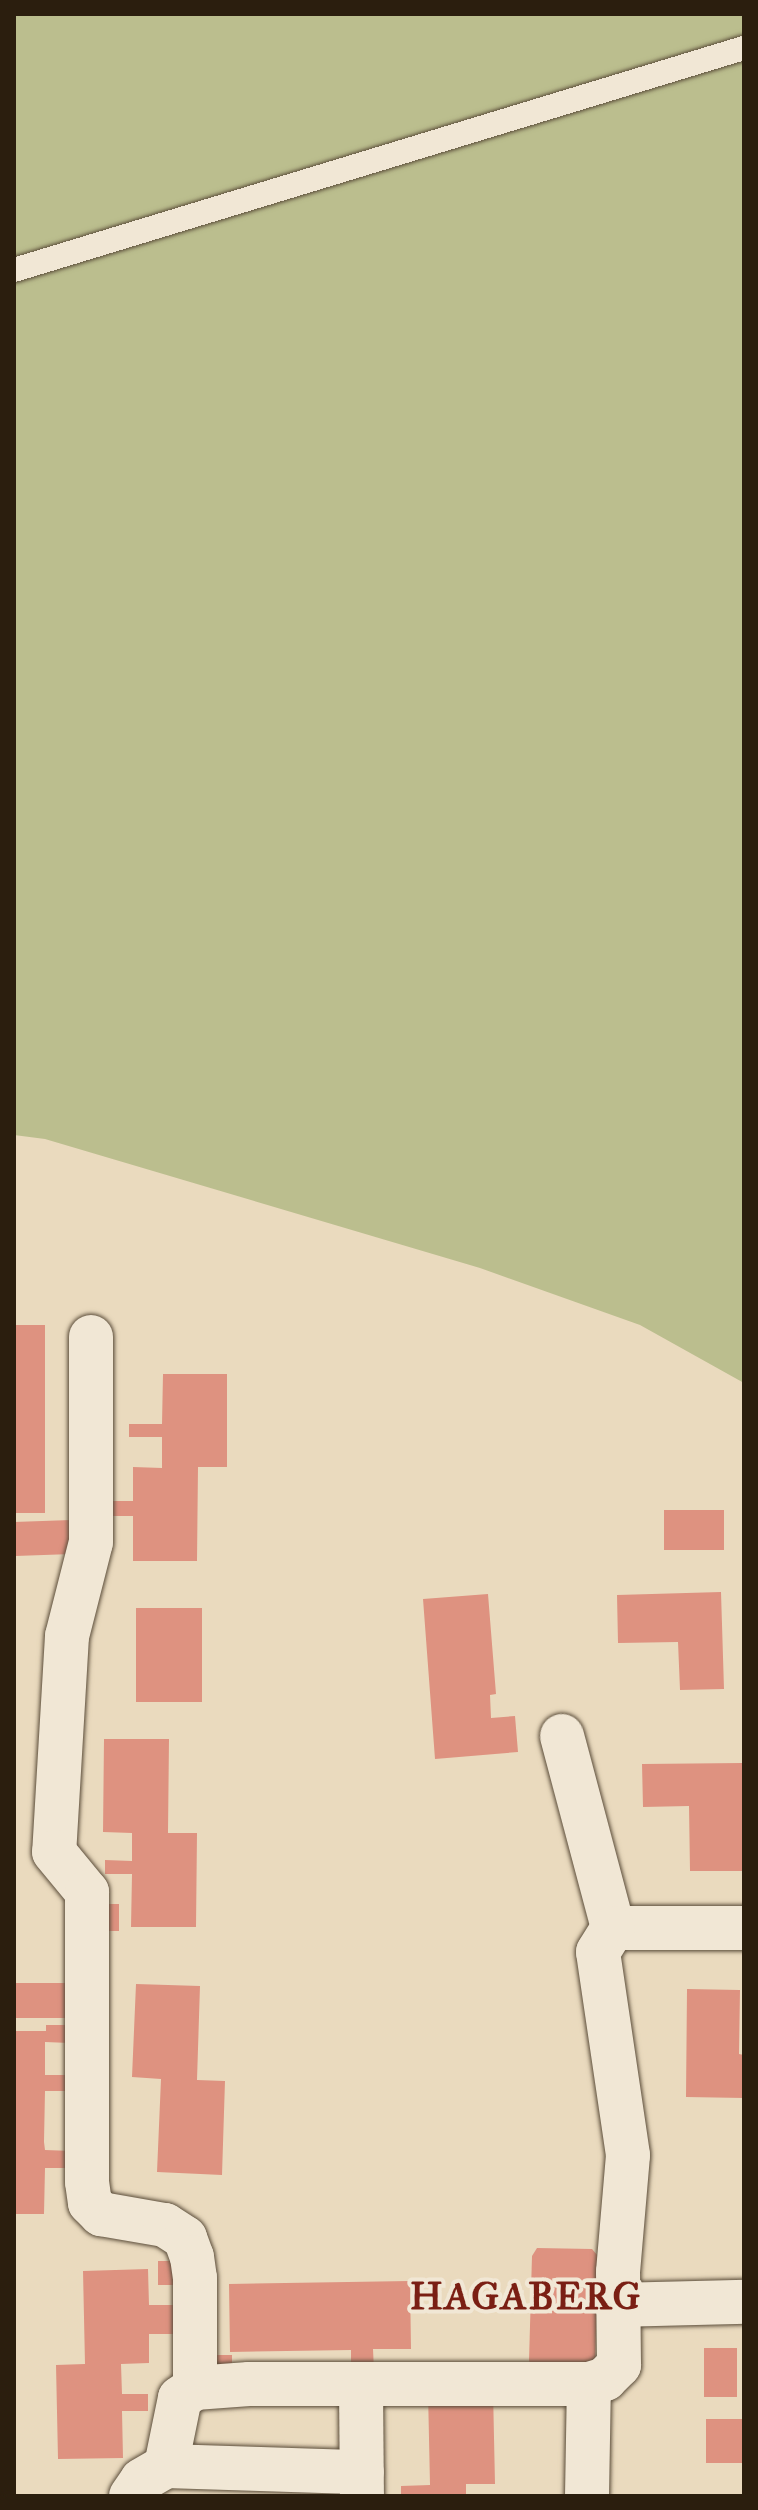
<!DOCTYPE html>
<html>
<head>
<meta charset="utf-8">
<style>
  body { margin:0 }
  #map { position:relative; width:758px; height:2510px; overflow:hidden; background:#eadabe; font-family:"IM FELL Great Primer",serif }
  div>[style] { position:absolute }
  .green>* { inset:0; background:#bbbe8e }
  .building>* { inset:0; background:#de9280; transform-origin:0 0 }
  .roads { filter:drop-shadow(0 0 2px #5b4d3a) drop-shadow(0 0 2px #5b4d3a) }
  .service>* { height:24px; margin:-12px; padding:0 12px; transform-origin:12px; border-radius:12px; background:#f1e7d5 }
  .minor>* { height:44px; margin:-22px; padding:0 22px; transform-origin:22px; border-radius:22px; background:#f1e7d5 }
  span { translate:-50% -50%; white-space:nowrap; text-align:center; line-height:1.15; -webkit-text-stroke:8px #f1e7d5; paint-order:stroke }
  .district-label { font-size:38px; color:#7a1f14; font-weight:700; letter-spacing:2px }
  .frame { position:absolute; inset:0; border:16px solid #2b1e0e; pointer-events:none }
</style>
</head>
<body>
<div id="map">
  <div class="green">
    <i style="clip-path:polygon(14px 14px,744px 14px,744px 1383px,640px 1325px,480px 1268px,45px 1139px,14px 1135px)"></i>
  </div>
  <div class="building">
    <i style="left:14px;top:1325px;width:31px;height:188px"></i>
    <i style="clip-path:polygon(163px 1374px,227px 1374px,227px 1467px,198px 1467px,197px 1561px,133px 1561px,133px 1516px,105px 1516px,105px 1501px,133px 1501px,133px 1467px,162px 1468px,162px 1437px,129px 1437px,129px 1424px,162px 1424px)"></i>
    <i style="left:664px;top:1510px;width:60px;height:40px"></i>
    <i style="left:71px;top:1520px;width:34px;height:57px;rotate:88deg"></i>
    <i style="clip-path:polygon(721px 1592px,724px 1689px,680px 1690px,678px 1642px,618px 1643px,617px 1595px)"></i>
    <i style="clip-path:polygon(488px 1594px,496px 1694px,490px 1695px,491px 1718px,515px 1716px,518px 1752px,435px 1759px,423px 1599px)"></i>
    <i style="left:136px;top:1608px;width:66px;height:94px"></i>
    <i style="clip-path:polygon(104px 1739px,169px 1739px,168px 1833px,197px 1833px,196px 1927px,131px 1927px,132px 1874px,105px 1874px,105px 1860px,132px 1861px,132px 1833px,103px 1832px)"></i>
    <i style="clip-path:polygon(742px 1763px,743px 1871px,690px 1871px,689px 1806px,643px 1807px,642px 1764px)"></i>
    <i style="left:101px;top:1904px;width:18px;height:27px"></i>
    <i style="left:14px;top:1983px;width:57px;height:35px"></i>
    <i style="clip-path:polygon(136px 1984px,200px 1986px,197px 2080px,225px 2081px,222px 2175px,157px 2172px,161px 2079px,132px 2077px)"></i>
    <i style="clip-path:polygon(687px 1989px,740px 1990px,739px 2054px,744px 2055px,744px 2098px,686px 2097px)"></i>
    <i style="clip-path:polygon(46px 2025px,71px 2025px,70px 2043px,45px 2042px,45px 2075px,71px 2075px,71px 2091px,45px 2091px,44px 2142px,45px 2150px,72px 2151px,71px 2168px,45px 2168px,44px 2214px,14px 2214px,14px 2031px,46px 2031px)"></i>
    <i style="clip-path:polygon(537px 2248px,592px 2249px,598px 2256px,595px 2364px,535px 2370px,529px 2361px,532px 2256px)"></i>
    <i style="left:158px;top:2261px;width:18px;height:24px"></i>
    <i style="clip-path:polygon(148px 2269px,149px 2305px,174px 2305px,174px 2334px,149px 2334px,149px 2363px,121px 2364px,122px 2394px,148px 2394px,148px 2411px,122px 2411px,123px 2458px,58px 2459px,56px 2365px,85px 2364px,83px 2271px)"></i>
    <i style="clip-path:polygon(410px 2281px,411px 2349px,373px 2349px,374px 2371px,351px 2371px,351px 2350px,230px 2352px,229px 2284px)"></i>
    <i style="left:704px;top:2348px;width:33px;height:49px"></i>
    <i style="left:207px;top:2355px;width:25px;height:20px"></i>
    <i style="clip-path:polygon(493px 2390px,495px 2484px,466px 2484px,466px 2496px,401px 2496px,401px 2486px,430px 2485px,428px 2392px)"></i>
    <i style="left:744px;top:2419px;width:44px;height:38px;rotate:90deg"></i>
  </div>
  <div class="roads">
    <div class="service">
      <i style="left:14px;top:270px;width:763px;rotate:-16.92deg"></i>
    </div>
    <div class="minor">
      <i style="left:91px;top:1337px;width:205px;rotate:90deg"></i>
      <i style="left:91px;top:1542px;width:97px;rotate:104.3deg"></i>
      <i style="left:67px;top:1636px;width:216px;rotate:93.4deg"></i>
      <i style="left:54px;top:1852px;width:52px;rotate:50.5deg"></i>
      <i style="left:87px;top:1892px;width:290px;rotate:90deg"></i>
      <i style="left:87px;top:2182px;width:21px;rotate:82deg"></i>
      <i style="left:90px;top:2203px;width:16px;rotate:45deg"></i>
      <i style="left:101px;top:2214px;width:65px;rotate:9.8deg"></i>
      <i style="left:165px;top:2225px;width:24px;rotate:33deg"></i>
      <i style="left:185px;top:2238px;width:20px;rotate:70deg"></i>
      <i style="left:192px;top:2257px;width:21px;rotate:82deg"></i>
      <i style="left:195px;top:2278px;width:110px;rotate:90deg"></i>
      <i style="left:562px;top:1736px;width:199px;rotate:75.1deg"></i>
      <i style="left:613px;top:1928px;width:131px"></i>
      <i style="left:617px;top:2305px;width:127px;rotate:-1.4deg"></i>
      <i style="left:361px;top:2387px;width:109px;rotate:89.5deg"></i>
      <i style="left:166px;top:2466px;width:196px;rotate:1.8deg"></i>
      <i style="left:131px;top:2496px;width:19px;rotate:-55deg"></i>
      <i style="left:142px;top:2480px;width:28px;rotate:-30deg"></i>
      <i style="left:166px;top:2466px;width:69px;rotate:-78.4deg"></i>
      <i style="left:180px;top:2398px;width:18px;rotate:-34deg"></i>
      <i style="left:195px;top:2388px;width:54px;rotate:-4.2deg"></i>
      <i style="left:249px;top:2384px;width:340px"></i>
      <i style="left:587px;top:2496px;width:112px;rotate:-89deg"></i>
      <i style="left:589px;top:2384px;width:17px;rotate:-17deg"></i>
      <i style="left:605px;top:2379px;width:20px;rotate:-45deg"></i>
      <i style="left:619px;top:2365px;width:93px;rotate:-90.6deg"></i>
      <i style="left:618px;top:2272px;width:117px;rotate:-85.1deg"></i>
      <i style="left:628px;top:2155px;width:205px;rotate:-98.4deg"></i>
      <i style="left:598px;top:1952px;width:28px;rotate:-58deg"></i>
    </div>
  </div>
  <div class="district-label">
    <span style="left:526px;top:2297px">HAGABERG</span>
  </div>
  <div class="frame"></div>
</div>
</body>
</html>
